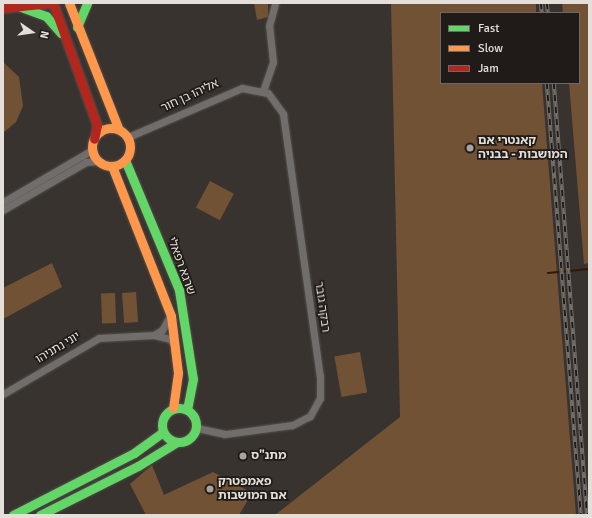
<!DOCTYPE html>
<html>
<head>
<meta charset="utf-8">
<style>
  body { margin:0 }
  #map { position:relative; width:592px; height:518px; overflow:hidden; background:#38332f; font-family:Signika,"Noto Sans Hebrew",sans-serif }
  div>[style] { position:absolute }
  .green>* { inset:0; background:#725235; transform-origin:0 0 }
  .stream>* { height:2px; margin:-1px; padding:0 1px; transform-origin:1px; border-radius:1px; background:#321904 }
  .roads { filter:drop-shadow(0 0 1px #534f4a) drop-shadow(0 0 1px #534f4a) }
  .street>* { height:7px; margin:-3.5px; padding:0 3.5px; transform-origin:3.5px; border-radius:3.5px; background:#716d6a }
  .fast>* { height:9px; margin:-4.5px; padding:0 4.5px; transform-origin:4.5px; border-radius:4.5px; background:#63d668 }
  .fast>.ring { margin:-4.5px; padding:0; box-sizing:content-box; background:none; border:9px solid #63d668; border-radius:50% }
  .slow>* { height:9px; margin:-4.5px; padding:0 4.5px; transform-origin:4.5px; border-radius:4.5px; background:#ff974d }
  .slow>.ring { margin:-4.5px; padding:0; box-sizing:content-box; background:none; border:9px solid #ff974d; border-radius:50% }
  .jam>* { height:9px; margin:-4.5px; padding:0 4.5px; transform-origin:4.5px; border-radius:4.5px; background:#b3261e }
  .rail>* { height:3.5px; margin-top:-1.75px; transform-origin:0; background:repeating-linear-gradient(90deg,#201b18 0 6px,#736f6c 0 12px); box-sizing:border-box; border-block:1px solid #736f6c }
  .dots>* { width:11px; height:11px; translate:-50% -50%; box-sizing:border-box; border:2px solid #201b18; border-radius:50% }
  span { translate:-50% -50%; white-space:nowrap; text-align:center; line-height:1.15; -webkit-text-stroke:3.5px #201b18; paint-order:stroke }
  .street-label { font-size:12px; color:#e5dfda }
  .poi-label { font-size:12px; color:#e5dfda; font-weight:700 }
  .left { translate:0 -50%; text-align:left }
  .frame { position:absolute; inset:0; border:4px solid #e5dfda; pointer-events:none }
  .legend { position:absolute; left:440px; top:12px; width:140px; height:72px; box-sizing:border-box; background:#201b18; border:1px solid #6f6966; margin:0; padding:5px 7px; list-style:none; font-size:12px; color:#e5dfda }
  .legend li { display:flex; align-items:center; gap:8px; height:20px }
  .legend b { width:20px; border:1px solid #6f6966 }
  .north { position:absolute; left:12px; top:12px; width:40px; height:40px; -webkit-text-stroke:3px #201b18; paint-order:stroke; rotate:103deg; font-size:11px; font-weight:700; line-height:16px; text-align:center; color:#e5dfda }
  .north::after { content:''; display:block; margin:auto; width:14px; height:18px; background:#e5dfda; clip-path:polygon(50% 0,100% 100%,50% 72%,0 100%) }
</style>
</head>
<body>
<div id="map">
  <div class="green">
    <i style="clip-path:polygon(254px 3px,268px 3px,268px 17px,257px 20px)"></i>
    <i style="clip-path:polygon(391px 3px,536px 3px,536px 13px,441px 13px,441px 83px,542px 83px,576px 515px,275px 515px,400px 417px)"></i>
    <i style="clip-path:polygon(562px 3px,589px 3px,589px 263px,584px 264px,569px 83px,579px 83px,579px 13px,563px 13px)"></i>
    <i style="clip-path:polygon(3px 62px,19px 77px,23px 106px,16px 122px,3px 133px)"></i>
    <i style="left:210px;top:181px;width:27px;height:30px;rotate:28deg"></i>
    <i style="clip-path:polygon(52px 263px,62px 287px,3px 319px,3px 288px)"></i>
    <i style="left:136px;top:292px;width:30px;height:14px;rotate:86deg"></i>
    <i style="left:115px;top:293px;width:30px;height:14px;rotate:88deg"></i>
    <i style="left:360px;top:352px;width:41px;height:26px;rotate:80deg"></i>
    <i style="clip-path:polygon(152px 465px,164px 495px,213px 472px,252px 493px,239px 515px,146px 515px,130px 484px)"></i>
  </div>
  <div class="stream">
    <i style="left:548px;top:273px;width:41px;rotate:-5.6deg"></i>
  </div>
  <div class="roads">
    <div class="street">
      <i style="left:263px;top:91px;width:31px;rotate:-71deg"></i>
      <i style="left:273px;top:62px;width:36px;rotate:-96deg"></i>
      <i style="left:269px;top:26px;width:24px;rotate:-75deg"></i>
      <i style="left:128px;top:137px;width:124px;rotate:-23.3deg"></i>
      <i style="left:242px;top:88px;width:26px;rotate:11deg"></i>
      <i style="left:268px;top:93px;width:26px;rotate:54deg"></i>
      <i style="left:283px;top:114px;width:265px;rotate:82deg"></i>
      <i style="left:320px;top:376px;width:22px;rotate:90deg"></i>
      <i style="left:320px;top:398px;width:21px;rotate:119deg"></i>
      <i style="left:310px;top:416px;width:20px;rotate:153deg"></i>
      <i style="left:292px;top:425px;width:68px;rotate:172.3deg"></i>
      <i style="left:225px;top:434px;width:30px;rotate:-168deg"></i>
      <i style="left:3px;top:202px;width:103px;rotate:-30.3deg"></i>
      <i style="left:3px;top:210px;width:96px;rotate:-30deg"></i>
      <i style="left:86px;top:162px;width:12px;rotate:-5deg"></i>
      <i style="left:154px;top:335px;width:9px;rotate:-32deg"></i>
      <i style="left:162px;top:330px;width:16px;rotate:-60deg"></i>
      <i style="left:3px;top:394px;width:111px;rotate:-30.3deg"></i>
      <i style="left:99px;top:338px;width:55px;rotate:-3.1deg"></i>
      <i style="left:154px;top:335px;width:16px;rotate:14deg"></i>
      <i style="left:170px;top:339px;width:9px;rotate:54deg"></i>
    </div>
    <div class="fast">
      <i style="left:21px;top:7px;width:27px;rotate:20deg"></i>
      <i style="left:46px;top:16px;width:23px;rotate:49deg"></i>
      <i style="left:77px;top:27px;width:26px;rotate:-67deg"></i>
      <i style="left:125px;top:160px;width:141px;rotate:67.4deg"></i>
      <i style="left:179px;top:290px;width:90px;rotate:81.1deg"></i>
      <i style="left:193px;top:379px;width:31px;rotate:101deg"></i>
      <i class="ring" style="left:162px;top:408px;width:25px;height:25px"></i>
      <i style="left:13px;top:515px;width:136px;rotate:-27.1deg"></i>
      <i style="left:134px;top:453px;width:36px;rotate:-36deg"></i>
      <i style="left:40px;top:515px;width:110px;rotate:-26.6deg"></i>
      <i style="left:138px;top:466px;width:46px;rotate:-31.6deg"></i>
    </div>
    <div class="slow">
      <i style="left:69px;top:3px;width:136px;rotate:68.5deg"></i>
      <i class="ring" style="left:92px;top:128px;width:29px;height:29px"></i>
      <i style="left:112px;top:166px;width:161px;rotate:68.5deg"></i>
      <i style="left:171px;top:316px;width:57px;rotate:83deg"></i>
      <i style="left:178px;top:373px;width:35px;rotate:98deg"></i>
    </div>
    <div class="jam">
      <i style="left:53px;top:3px;width:130px;rotate:70.2deg"></i>
      <i style="left:97px;top:125px;width:14px;rotate:102deg"></i>
      <i style="left:3px;top:8px;width:47px;rotate:-6.1deg"></i>
    </div>
  </div>
  <div class="rail">
    <i style="left:541px;top:3px;width:10px;rotate:84deg"></i>
    <i style="left:547px;top:3px;width:10px;rotate:84deg"></i>
    <i style="left:547px;top:83px;width:433px;rotate:85.5deg"></i>
    <i style="left:554px;top:83px;width:433px;rotate:85.6deg"></i>
  </div>
  <div class="dots">
    <i style="left:470px;top:148px;background:#a8a39e"></i>
    <i style="left:243px;top:456px;background:#a8a39e"></i>
    <i style="left:210px;top:489px;background:#a8a39e"></i>
  </div>
  <div class="street-label">
    <span style="left:190px;top:96px;rotate:-25deg">אליהו בן חור</span>
    <span style="left:181px;top:266px;rotate:70deg">שרגא רפאלי</span>
    <span style="left:322px;top:307px;rotate:82deg">רבקה גובר</span>
    <span style="left:58px;top:348px;rotate:-31deg">יוני נתניהו</span>
  </div>
  <div class="poi-label">
    <span class="left" style="left:478px;top:148px">קאנטרי אם<br>המושבות - בבניה</span>
    <span class="left" style="left:251px;top:456px">מתנ"ס</span>
    <span class="left" style="left:218px;top:489px">פאמפטרק<br>אם המושבות</span>
  </div>
  <div class="frame"></div>
  <ul class="legend">
  <li><b style="height:5px;background:#63d668"></b>Fast</li>
  <li><b style="height:5px;background:#ff974d"></b>Slow</li>
  <li><b style="height:5px;background:#b3261e"></b>Jam</li>
  </ul>
  <div class="north">N</div>
</div>
</body>
</html>
